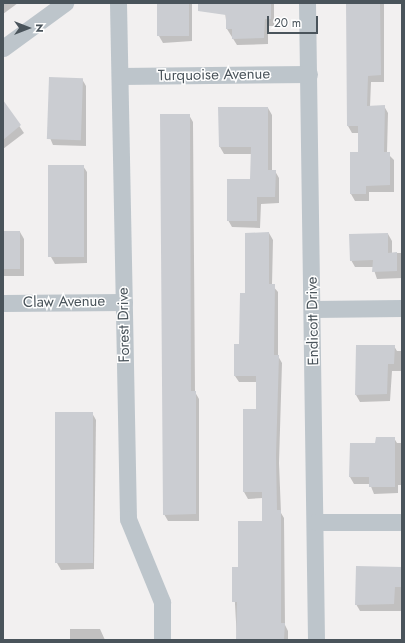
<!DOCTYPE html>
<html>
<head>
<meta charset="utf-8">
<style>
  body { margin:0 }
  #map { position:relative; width:405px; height:643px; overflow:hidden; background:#f2f0f0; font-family:Jost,sans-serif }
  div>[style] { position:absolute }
  .shadow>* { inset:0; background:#0003 }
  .building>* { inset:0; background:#cbcdd2; transform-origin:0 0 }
  .minor>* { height:17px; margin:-8.5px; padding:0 8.5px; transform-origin:8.5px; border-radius:8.5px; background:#bdc5cb }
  span { translate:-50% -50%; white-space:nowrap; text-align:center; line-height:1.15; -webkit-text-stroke:3px #fff; paint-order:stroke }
  .street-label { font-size:15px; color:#4a545b }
  .frame { position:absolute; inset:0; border:4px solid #4a545b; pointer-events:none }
  .north { position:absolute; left:8px; top:8px; width:40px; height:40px; -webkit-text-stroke:3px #fff; paint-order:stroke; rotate:90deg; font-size:11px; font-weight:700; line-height:16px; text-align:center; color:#4a545b }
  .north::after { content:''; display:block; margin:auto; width:14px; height:18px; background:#4a545b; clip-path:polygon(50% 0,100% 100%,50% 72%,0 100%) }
  .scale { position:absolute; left:267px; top:16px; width:51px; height:18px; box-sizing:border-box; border:2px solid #4a545b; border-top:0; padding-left:5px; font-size:12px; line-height:14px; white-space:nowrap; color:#4a545b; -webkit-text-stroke:3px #fff; paint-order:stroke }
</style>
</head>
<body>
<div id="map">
  <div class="shadow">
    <i style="clip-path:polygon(3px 3px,18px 3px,3px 14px)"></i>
    <i style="clip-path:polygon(158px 3px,192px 3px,192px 41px,163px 43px,159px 36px)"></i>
    <i style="clip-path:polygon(224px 3px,274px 3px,274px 26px,268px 26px,268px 44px,237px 45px,227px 29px)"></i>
    <i style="clip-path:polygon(347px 3px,384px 3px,384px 82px,371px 82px,370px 107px,384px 106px,388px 113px,387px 153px,394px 160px,394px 192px,369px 192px,369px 201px,355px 201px,351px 194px,351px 153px,359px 153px,359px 133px,352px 133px,348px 126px)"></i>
    <i style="clip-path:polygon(82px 79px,86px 86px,86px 146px,53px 145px,50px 138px)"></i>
    <i style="clip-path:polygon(3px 102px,24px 133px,3px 149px)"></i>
    <i style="clip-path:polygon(219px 108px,268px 108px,272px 115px,272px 171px,275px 171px,279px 178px,279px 203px,261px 204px,260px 228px,232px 227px,228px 220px,251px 180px,252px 154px,224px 154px,220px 147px)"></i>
    <i style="clip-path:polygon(189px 115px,193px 122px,195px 392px,199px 399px,199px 521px,168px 521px,164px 514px)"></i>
    <i style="clip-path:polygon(50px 166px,83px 166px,87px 172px,87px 263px,55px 264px,51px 257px)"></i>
    <i style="clip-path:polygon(3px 232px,20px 232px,24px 239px,24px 276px,3px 276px)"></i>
    <i style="clip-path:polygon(269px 233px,273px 240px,272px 285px,278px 292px,278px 356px,282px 363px,279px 463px,281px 513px,284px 518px,285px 625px,288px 631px,288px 640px,237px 640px,233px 568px,239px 568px,263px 522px,263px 498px,248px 499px,244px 492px,257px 410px,257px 382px,239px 382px,235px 376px,246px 294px)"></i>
    <i style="clip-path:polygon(388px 234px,392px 241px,392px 253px,402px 253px,402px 278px,377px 279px,373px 267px,355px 267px,351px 260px)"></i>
    <i style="clip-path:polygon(394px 346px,397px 351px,402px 351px,402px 371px,392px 371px,390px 401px,360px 402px,356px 395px)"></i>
    <i style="clip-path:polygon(92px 413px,96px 420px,94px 569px,61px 570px,57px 563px)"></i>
    <i style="clip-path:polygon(394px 438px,397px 443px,402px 443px,402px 485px,398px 485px,398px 493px,374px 494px,370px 484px,354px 484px,350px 477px,351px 444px,376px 444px)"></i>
    <i style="clip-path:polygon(357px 567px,402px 568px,402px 611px,360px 611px,356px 604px)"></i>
    <i style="clip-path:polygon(70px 629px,100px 629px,105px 640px,70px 640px)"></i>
  </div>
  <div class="building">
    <i style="left:157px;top:3px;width:32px;height:33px"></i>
    <i style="clip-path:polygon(198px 3px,271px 3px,271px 19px,265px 19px,264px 38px,232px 39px,232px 29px,226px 29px,226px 15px,198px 11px)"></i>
    <i style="clip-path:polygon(346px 3px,380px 3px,381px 75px,368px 76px,367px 106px,385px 105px,384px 152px,390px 152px,390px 185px,366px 186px,366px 194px,350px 194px,350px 152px,358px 152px,358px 126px,347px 126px)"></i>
    <i style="left:49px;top:77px;width:34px;height:62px;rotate:2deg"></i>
    <i style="clip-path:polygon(3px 100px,21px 125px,3px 140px)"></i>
    <i style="clip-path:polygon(218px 107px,268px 107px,268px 170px,276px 170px,275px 197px,257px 197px,257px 221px,227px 221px,227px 179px,250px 179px,251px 147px,219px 147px)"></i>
    <i style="clip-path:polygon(160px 114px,190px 114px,191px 391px,196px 391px,196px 514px,163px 515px)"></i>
    <i style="left:48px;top:165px;width:36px;height:92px"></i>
    <i style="left:3px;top:231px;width:17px;height:38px"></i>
    <i style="clip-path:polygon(269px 232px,269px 284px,275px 284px,274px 355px,279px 355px,276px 455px,277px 510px,281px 510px,281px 623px,285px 623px,284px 640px,236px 640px,237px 602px,232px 602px,232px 567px,238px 567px,238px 521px,262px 521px,262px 492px,243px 492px,243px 409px,256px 409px,256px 376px,234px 376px,234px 344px,239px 344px,240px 293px,245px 293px,245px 233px)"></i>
    <i style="clip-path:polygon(388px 233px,388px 253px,397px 252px,397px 271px,372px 272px,373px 260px,350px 261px,349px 234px)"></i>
    <i style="clip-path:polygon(356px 345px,395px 345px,394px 364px,388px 364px,387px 394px,355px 395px)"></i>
    <i style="left:55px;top:412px;width:38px;height:151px"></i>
    <i style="clip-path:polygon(376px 437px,395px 437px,395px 487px,369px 487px,369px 477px,349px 477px,350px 443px,375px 443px)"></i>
    <i style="clip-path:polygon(356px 566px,402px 567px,401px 587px,395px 587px,394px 604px,355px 605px)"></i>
  </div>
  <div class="minor">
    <i style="left:118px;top:3px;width:516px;rotate:88.89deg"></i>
    <i style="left:128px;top:519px;width:90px;rotate:67.7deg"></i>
    <i style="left:162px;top:602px;width:38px;rotate:90deg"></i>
    <i style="left:307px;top:3px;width:637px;rotate:89.19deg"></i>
    <i style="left:3px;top:48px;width:77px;rotate:-36deg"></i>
    <i style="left:120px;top:76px;width:189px;rotate:-0.6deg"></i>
    <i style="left:3px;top:303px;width:121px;rotate:-0.5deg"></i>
    <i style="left:313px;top:309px;width:89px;rotate:-0.6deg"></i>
    <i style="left:316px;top:522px;width:86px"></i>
  </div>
  <div class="street-label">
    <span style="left:214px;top:75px;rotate:-1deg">Turquoise Avenue</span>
    <span style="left:64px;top:302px;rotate:-1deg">Claw Avenue</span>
    <span style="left:313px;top:321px;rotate:-91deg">Endicott Drive</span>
    <span style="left:124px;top:325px;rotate:-91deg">Forest Drive</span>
  </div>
  <div class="frame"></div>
  <div class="north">N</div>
  <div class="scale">20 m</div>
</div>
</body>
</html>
